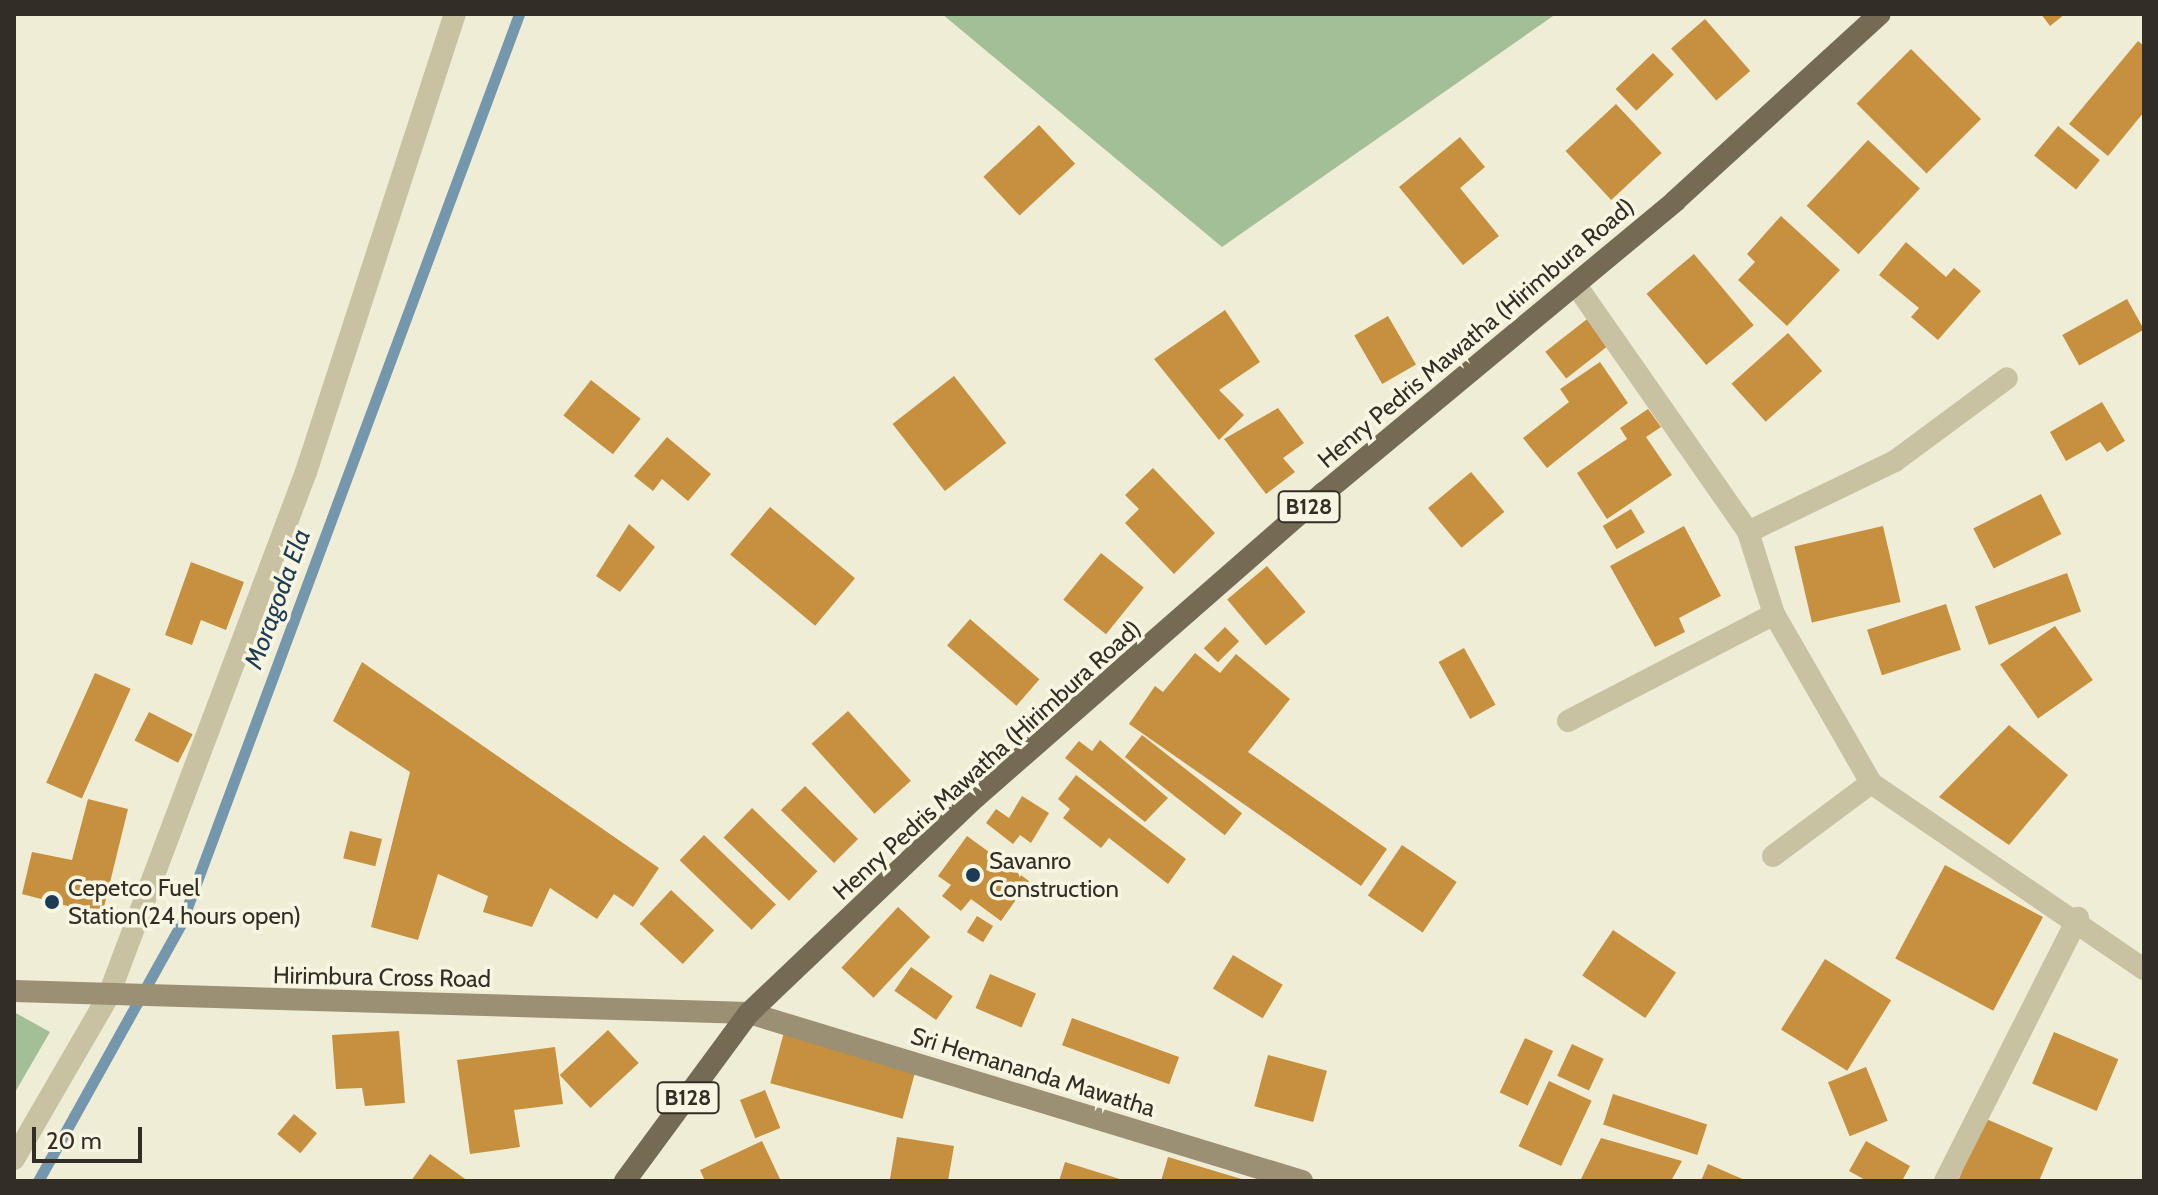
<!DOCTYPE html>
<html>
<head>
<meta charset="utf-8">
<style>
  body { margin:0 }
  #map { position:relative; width:2158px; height:1195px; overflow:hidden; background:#f0edd6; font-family:Cabin,sans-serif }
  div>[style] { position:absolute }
  .green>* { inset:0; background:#a3bf97 }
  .stream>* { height:11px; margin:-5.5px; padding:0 5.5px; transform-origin:5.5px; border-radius:5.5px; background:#7597ad }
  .building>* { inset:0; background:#c6903e; transform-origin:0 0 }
  .service>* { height:22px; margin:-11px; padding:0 11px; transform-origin:11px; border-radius:11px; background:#c8c1a2 }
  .minor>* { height:22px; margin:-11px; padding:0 11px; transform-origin:11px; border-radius:11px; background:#c8c1a2 }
  .secondary>* { height:22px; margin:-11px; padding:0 11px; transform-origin:11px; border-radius:11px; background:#9b9074 }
  .primary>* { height:22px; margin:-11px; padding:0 11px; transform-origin:11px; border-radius:11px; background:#756b55 }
  .dots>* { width:22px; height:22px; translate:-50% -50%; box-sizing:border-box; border:4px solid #f8f6e2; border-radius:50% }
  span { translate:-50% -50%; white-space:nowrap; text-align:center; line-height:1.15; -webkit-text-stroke:7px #f8f6e2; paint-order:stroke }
  .shield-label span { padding:2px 6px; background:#f8f6e2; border:2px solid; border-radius:6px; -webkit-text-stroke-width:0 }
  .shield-label { font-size:22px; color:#332e25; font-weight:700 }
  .street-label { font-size:24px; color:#332e25 }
  .poi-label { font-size:24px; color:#332e25 }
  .left { translate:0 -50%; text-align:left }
  .water-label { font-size:26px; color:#1b3c54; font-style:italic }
  .frame { position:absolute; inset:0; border:16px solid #332e25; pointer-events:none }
  .scale { position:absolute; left:32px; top:1127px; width:110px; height:36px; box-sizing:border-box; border:4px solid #332e25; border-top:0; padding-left:10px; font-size:24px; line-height:28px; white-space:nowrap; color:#332e25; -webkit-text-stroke:6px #f8f6e2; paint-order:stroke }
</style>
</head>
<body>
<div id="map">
  <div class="green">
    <i style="clip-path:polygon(942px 14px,1556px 14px,1222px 247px)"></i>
    <i style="clip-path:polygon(14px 1012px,50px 1032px,14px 1094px)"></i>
  </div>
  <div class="stream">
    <i style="left:38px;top:1181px;width:294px;rotate:-60.9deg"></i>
    <i style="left:181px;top:924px;width:971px;rotate:-69.62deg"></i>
  </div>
  <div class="building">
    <i style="clip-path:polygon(2041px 14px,2065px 14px,2050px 26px)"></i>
    <i style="left:1705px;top:19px;width:69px;height:45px;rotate:49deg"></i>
    <i style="clip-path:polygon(2138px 41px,2144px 46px,2144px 112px,2108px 156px,2069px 124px)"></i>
    <i style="left:1911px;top:49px;width:99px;height:77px;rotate:45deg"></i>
    <i style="left:1653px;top:53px;width:30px;height:52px;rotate:46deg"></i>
    <i style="left:1616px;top:104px;width:67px;height:69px;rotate:47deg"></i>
    <i style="left:1039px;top:125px;width:53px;height:76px;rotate:47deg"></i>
    <i style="left:2058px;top:126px;width:54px;height:38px;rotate:39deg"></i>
    <i style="clip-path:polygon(1460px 137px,1485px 167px,1460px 188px,1499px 236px,1463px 265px,1399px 187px)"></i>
    <i style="left:1868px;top:140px;width:71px;height:90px;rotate:43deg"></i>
    <i style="clip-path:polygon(1781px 216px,1840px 270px,1787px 326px,1738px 280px,1755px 262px,1747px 254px)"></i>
    <i style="clip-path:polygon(1906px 242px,1946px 277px,1954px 268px,1981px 291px,1938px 340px,1911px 317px,1919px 308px,1879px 275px)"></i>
    <i style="left:1694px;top:254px;width:93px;height:62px;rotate:50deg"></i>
    <i style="left:2127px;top:299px;width:35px;height:74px;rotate:61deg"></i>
    <i style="clip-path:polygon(1225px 310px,1260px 362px,1219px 390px,1244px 415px,1219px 440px,1154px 359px)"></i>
    <i style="left:1388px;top:316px;width:56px;height:39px;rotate:60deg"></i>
    <i style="left:1591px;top:316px;width:34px;height:58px;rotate:52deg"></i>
    <i style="left:1788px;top:333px;width:51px;height:76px;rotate:48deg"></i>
    <i style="clip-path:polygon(1600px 362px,1628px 403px,1547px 468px,1523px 438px,1569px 402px,1560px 389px)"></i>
    <i style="left:954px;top:376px;width:85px;height:78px;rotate:52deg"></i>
    <i style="left:591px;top:380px;width:63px;height:45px;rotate:38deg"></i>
    <i style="clip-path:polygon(2102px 402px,2125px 441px,2107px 452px,2100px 442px,2066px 461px,2050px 432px)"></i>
    <i style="clip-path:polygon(1278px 408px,1304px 443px,1283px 458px,1295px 472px,1266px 494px,1224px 439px)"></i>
    <i style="clip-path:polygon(1648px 409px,1661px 427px,1646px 437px,1672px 475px,1607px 519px,1577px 473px,1627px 439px,1620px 428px)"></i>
    <i style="clip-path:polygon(667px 437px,711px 474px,688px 501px,662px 479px,653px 491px,634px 476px)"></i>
    <i style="clip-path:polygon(1153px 468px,1215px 533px,1174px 574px,1125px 523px,1139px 509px,1125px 495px)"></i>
    <i style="left:1471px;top:472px;width:52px;height:56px;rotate:50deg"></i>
    <i style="left:2041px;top:494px;width:45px;height:76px;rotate:63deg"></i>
    <i style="left:770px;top:507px;width:111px;height:62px;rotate:40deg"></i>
    <i style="left:1631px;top:509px;width:27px;height:33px;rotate:59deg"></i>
    <i style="clip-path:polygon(629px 524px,655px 547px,620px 592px,596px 576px)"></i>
    <i style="clip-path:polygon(1684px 526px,1721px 596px,1679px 618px,1685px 632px,1655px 647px,1610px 566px)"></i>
    <i style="left:1883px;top:526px;width:78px;height:91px;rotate:77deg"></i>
    <i style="left:1101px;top:553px;width:55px;height:60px;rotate:39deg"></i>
    <i style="clip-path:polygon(191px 562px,244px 582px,226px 630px,201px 620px,192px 645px,165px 635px)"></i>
    <i style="left:1267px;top:566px;width:60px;height:52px;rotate:50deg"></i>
    <i style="left:2067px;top:573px;width:41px;height:98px;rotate:70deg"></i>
    <i style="left:1946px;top:604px;width:48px;height:83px;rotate:72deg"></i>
    <i style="left:970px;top:619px;width:92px;height:35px;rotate:41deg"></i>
    <i style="left:2055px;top:626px;width:66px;height:67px;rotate:55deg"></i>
    <i style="left:1225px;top:627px;width:20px;height:30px;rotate:45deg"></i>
    <i style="left:1464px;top:648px;width:65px;height:29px;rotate:61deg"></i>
    <i style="clip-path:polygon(1195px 653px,1220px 673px,1236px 654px,1290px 699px,1248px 752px,1387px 849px,1361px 886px,1129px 724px,1155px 686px,1163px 692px)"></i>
    <i style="clip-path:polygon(362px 662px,659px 868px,633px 907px,614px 894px,597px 919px,550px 888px,532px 927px,483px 912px,488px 896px,438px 874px,418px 940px,371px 927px,410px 772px,333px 721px)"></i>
    <i style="left:95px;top:673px;width:39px;height:120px;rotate:24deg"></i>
    <i style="left:848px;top:711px;width:94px;height:49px;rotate:48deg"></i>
    <i style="left:149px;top:712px;width:49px;height:32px;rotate:27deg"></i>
    <i style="clip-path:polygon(2009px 725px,2068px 775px,2009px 845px,1939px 797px)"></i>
    <i style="left:1142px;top:735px;width:127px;height:28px;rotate:38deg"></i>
    <i style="clip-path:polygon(1100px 740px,1168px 798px,1145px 822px,1065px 758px,1079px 741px,1092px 751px)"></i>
    <i style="clip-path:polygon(1076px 775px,1186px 859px,1168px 884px,1109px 838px,1101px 848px,1063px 818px,1070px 809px,1058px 799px)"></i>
    <i style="left:805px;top:786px;width:75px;height:34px;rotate:45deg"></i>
    <i style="clip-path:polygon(1022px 796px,1049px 813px,1031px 843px,1020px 835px,1013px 844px,986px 823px,996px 809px,1009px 818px)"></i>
    <i style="clip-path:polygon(88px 799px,128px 809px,102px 915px,22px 894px,32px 852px,72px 860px)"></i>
    <i style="left:752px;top:808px;width:91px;height:41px;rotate:44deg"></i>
    <i style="left:350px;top:831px;width:33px;height:28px;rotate:14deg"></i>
    <i style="left:704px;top:835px;width:100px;height:35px;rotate:44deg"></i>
    <i style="clip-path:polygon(967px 836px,1029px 881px,1001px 921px,971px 899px,961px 911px,942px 896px,951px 885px,938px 876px)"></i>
    <i style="left:1402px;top:845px;width:66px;height:61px;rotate:34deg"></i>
    <i style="left:1945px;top:865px;width:111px;height:106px;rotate:28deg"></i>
    <i style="left:671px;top:890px;width:59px;height:46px;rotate:43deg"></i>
    <i style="left:898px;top:907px;width:44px;height:83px;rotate:43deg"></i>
    <i style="left:977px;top:916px;width:19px;height:19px;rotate:32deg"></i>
    <i style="left:1613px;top:930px;width:76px;height:55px;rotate:34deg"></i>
    <i style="left:1233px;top:955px;width:58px;height:39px;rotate:31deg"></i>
    <i style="left:1825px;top:959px;width:78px;height:83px;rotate:32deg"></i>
    <i style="left:911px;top:967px;width:51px;height:29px;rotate:35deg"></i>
    <i style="left:990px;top:974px;width:50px;height:37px;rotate:23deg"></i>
    <i style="left:1072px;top:1018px;width:114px;height:29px;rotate:20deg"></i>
    <i style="left:608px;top:1030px;width:45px;height:66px;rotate:47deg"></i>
    <i style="clip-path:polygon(399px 1031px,405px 1103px,365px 1106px,362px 1088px,336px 1089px,332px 1035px)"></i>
    <i style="left:784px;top:1032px;width:137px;height:53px;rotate:15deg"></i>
    <i style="left:2054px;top:1032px;width:70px;height:56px;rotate:23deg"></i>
    <i style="left:1525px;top:1038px;width:31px;height:60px;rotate:25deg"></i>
    <i style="left:1572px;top:1044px;width:35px;height:35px;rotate:25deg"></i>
    <i style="clip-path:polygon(555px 1047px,563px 1104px,514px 1110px,520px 1147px,470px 1154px,457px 1060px)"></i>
    <i style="left:1268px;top:1055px;width:61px;height:53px;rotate:15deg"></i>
    <i style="left:1866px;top:1067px;width:58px;height:41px;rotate:68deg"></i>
    <i style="left:1549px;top:1081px;width:47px;height:72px;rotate:25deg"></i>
    <i style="left:765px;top:1090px;width:41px;height:27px;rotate:68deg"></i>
    <i style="left:1613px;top:1094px;width:99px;height:32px;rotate:18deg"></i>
    <i style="left:294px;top:1114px;width:30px;height:26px;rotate:40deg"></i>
    <i style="clip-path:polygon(1984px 1118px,2053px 1148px,2039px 1181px,1958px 1181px)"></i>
    <i style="clip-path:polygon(897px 1137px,954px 1146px,948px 1181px,890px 1179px)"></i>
    <i style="clip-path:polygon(1601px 1138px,1682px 1161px,1671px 1181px,1580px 1181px)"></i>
    <i style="clip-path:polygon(762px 1141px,781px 1181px,705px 1181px,700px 1170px)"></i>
    <i style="clip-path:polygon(1866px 1141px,1910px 1166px,1902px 1181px,1867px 1181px,1849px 1171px)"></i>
    <i style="clip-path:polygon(430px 1154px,468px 1181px,411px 1181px)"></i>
    <i style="clip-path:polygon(1168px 1157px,1245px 1180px,1245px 1181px,1161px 1181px)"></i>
    <i style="clip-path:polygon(1065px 1162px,1123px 1180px,1123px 1181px,1059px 1181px)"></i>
    <i style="clip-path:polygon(1708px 1164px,1747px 1181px,1701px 1181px)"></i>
  </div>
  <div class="service">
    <i style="left:1748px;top:532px;width:163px;rotate:-25.8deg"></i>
    <i style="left:1895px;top:461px;width:139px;rotate:-36.5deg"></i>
  </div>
  <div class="minor">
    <i style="left:1576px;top:285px;width:301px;rotate:55.1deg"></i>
    <i style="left:1748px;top:532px;width:86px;rotate:72.4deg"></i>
    <i style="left:1774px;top:614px;width:195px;rotate:60.1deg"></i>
    <i style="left:1871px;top:783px;width:330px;rotate:34.3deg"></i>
    <i style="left:1568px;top:721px;width:232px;rotate:-27.4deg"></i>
    <i style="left:1773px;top:856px;width:122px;rotate:-36.7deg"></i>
    <i style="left:14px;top:1159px;width:187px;rotate:-59.9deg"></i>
    <i style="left:108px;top:997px;width:561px;rotate:-69.34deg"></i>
    <i style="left:306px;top:472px;width:482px;rotate:-72deg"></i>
    <i style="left:1945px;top:1181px;width:295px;rotate:-63.2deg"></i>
  </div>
  <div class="secondary">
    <i style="left:14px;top:991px;width:735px;rotate:1.71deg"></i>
    <i style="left:749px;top:1013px;width:578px;rotate:16.9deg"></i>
  </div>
  <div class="primary">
    <i style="left:625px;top:1181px;width:209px;rotate:-53.6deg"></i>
    <i style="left:749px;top:1013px;width:313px;rotate:-43.6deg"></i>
    <i style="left:976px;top:797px;width:463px;rotate:-41.2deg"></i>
    <i style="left:1325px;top:492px;width:455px;rotate:-39.7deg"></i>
    <i style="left:1675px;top:201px;width:277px;rotate:-42.4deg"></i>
  </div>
  <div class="dots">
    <i style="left:973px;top:875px;background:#1b3c54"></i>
    <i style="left:52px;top:902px;background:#1b3c54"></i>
  </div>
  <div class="shield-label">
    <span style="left:1309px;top:507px">B128</span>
    <span style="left:688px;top:1098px">B128</span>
  </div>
  <div class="street-label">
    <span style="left:1476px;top:333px;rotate:-40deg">Henry Pedris Mawatha (Hirimbura Road)</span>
    <span style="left:987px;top:760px;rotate:-42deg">Henry Pedris Mawatha (Hirimbura Road)</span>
    <span style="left:382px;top:977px;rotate:1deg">Hirimbura Cross Road</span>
    <span style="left:1033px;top:1072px;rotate:17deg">Sri Hemananda Mawatha</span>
  </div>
  <div class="poi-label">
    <span class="left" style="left:989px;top:875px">Savanro<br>Construction</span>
    <span class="left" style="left:68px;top:902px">Cepetco Fuel<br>Station(24 hours open)</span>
  </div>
  <div class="water-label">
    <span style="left:278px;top:599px;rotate:-70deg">Moragoda Ela</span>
  </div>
  <div class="frame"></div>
  <div class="scale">20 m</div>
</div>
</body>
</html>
